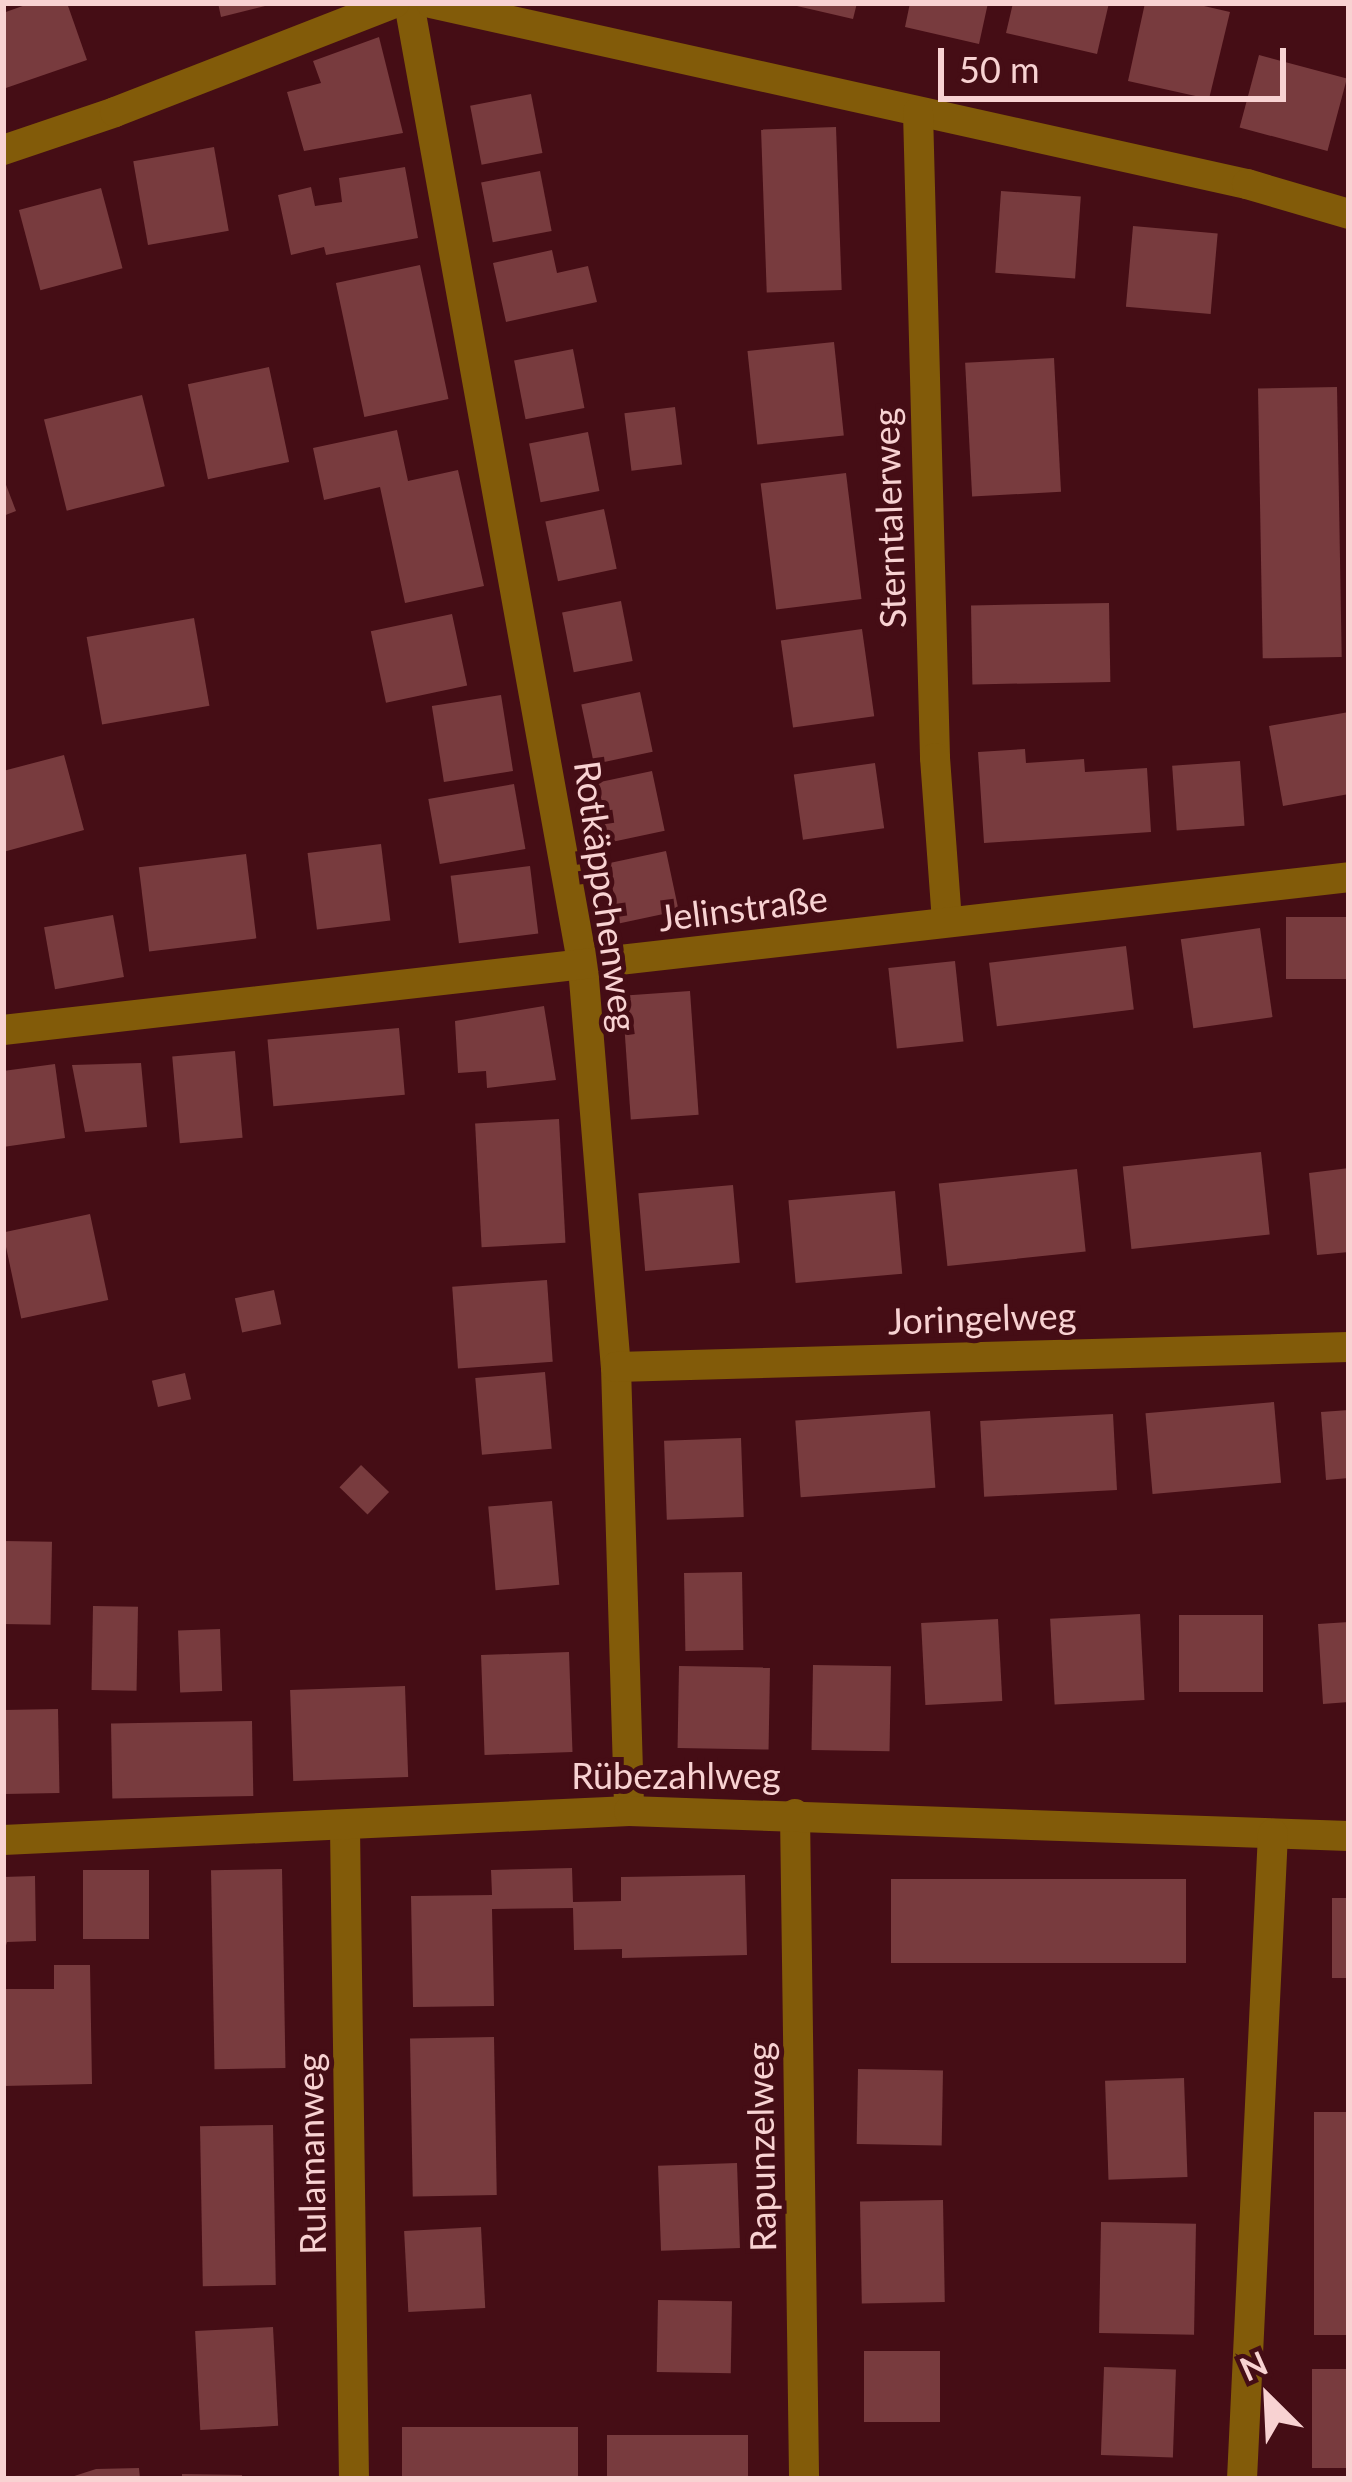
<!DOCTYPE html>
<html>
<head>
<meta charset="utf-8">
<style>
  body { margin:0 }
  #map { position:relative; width:1352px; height:2482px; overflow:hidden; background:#450d15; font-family:Lato,sans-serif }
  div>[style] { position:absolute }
  .building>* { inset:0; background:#783b3e; transform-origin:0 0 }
  .minor>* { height:30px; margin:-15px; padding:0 15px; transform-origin:15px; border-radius:15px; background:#825b09 }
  span { translate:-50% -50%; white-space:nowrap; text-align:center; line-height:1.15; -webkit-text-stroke:10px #450d15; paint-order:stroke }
  .street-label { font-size:36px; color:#f8d2d2 }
  .frame { position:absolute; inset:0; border:6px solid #f8d2d2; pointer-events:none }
  .north { position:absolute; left:1208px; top:2338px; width:120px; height:120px; -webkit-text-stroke:9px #450d15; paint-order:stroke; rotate:336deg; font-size:33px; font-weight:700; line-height:48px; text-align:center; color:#f8d2d2 }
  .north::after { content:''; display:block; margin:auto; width:42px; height:54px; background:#f8d2d2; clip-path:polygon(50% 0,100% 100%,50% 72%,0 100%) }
  .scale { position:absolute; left:938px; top:48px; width:348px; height:54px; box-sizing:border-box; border:6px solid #f8d2d2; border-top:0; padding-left:15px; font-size:36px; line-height:42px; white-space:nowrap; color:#f8d2d2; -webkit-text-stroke:9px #450d15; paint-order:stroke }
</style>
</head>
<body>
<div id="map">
  <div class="building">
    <i style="clip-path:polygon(31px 3px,67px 3px,87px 60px,3px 89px,3px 13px)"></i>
    <i style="clip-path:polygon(218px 3px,269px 3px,269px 5px,221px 17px)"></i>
    <i style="clip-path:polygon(784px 3px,857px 3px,853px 19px)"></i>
    <i style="clip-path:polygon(910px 3px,988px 3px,979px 44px,905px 27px)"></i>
    <i style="clip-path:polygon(1013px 3px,1109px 3px,1097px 54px,1006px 33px)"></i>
    <i style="clip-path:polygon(1145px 3px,1191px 3px,1230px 12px,1209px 99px,1128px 81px)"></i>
    <i style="clip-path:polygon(379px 37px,403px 133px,304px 151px,287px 92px,321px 83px,313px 61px)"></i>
    <i style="left:1259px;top:55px;width:91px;height:75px;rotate:15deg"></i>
    <i style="left:531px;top:94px;width:60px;height:62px;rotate:79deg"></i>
    <i style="left:836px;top:127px;width:163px;height:75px;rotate:88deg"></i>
    <i style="left:214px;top:147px;width:85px;height:82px;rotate:80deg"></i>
    <i style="clip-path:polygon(405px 167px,418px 238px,326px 255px,324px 247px,291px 255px,278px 195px,311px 187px,315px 206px,342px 202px,339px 178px)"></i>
    <i style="left:540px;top:171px;width:61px;height:60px;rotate:79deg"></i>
    <i style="left:101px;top:188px;width:83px;height:85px;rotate:75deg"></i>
    <i style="left:1001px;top:191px;width:80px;height:82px;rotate:4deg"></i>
    <i style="left:1133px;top:226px;width:85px;height:81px;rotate:5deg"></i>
    <i style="clip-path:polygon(552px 250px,557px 273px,588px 266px,597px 302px,506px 322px,493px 263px)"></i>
    <i style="left:420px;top:265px;width:137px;height:86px;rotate:78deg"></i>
    <i style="left:834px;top:342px;width:94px;height:87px;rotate:84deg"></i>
    <i style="left:573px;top:349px;width:60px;height:60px;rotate:79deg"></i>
    <i style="left:1054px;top:358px;width:134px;height:89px;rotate:87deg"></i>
    <i style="left:269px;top:367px;width:97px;height:83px;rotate:78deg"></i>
    <i style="left:1337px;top:387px;width:270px;height:79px;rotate:89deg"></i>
    <i style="left:142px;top:395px;width:94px;height:101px;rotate:76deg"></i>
    <i style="left:675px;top:407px;width:58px;height:51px;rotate:83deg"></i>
    <i style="clip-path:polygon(397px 430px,408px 481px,458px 470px,484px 586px,405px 603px,380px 487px,324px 500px,313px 448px)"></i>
    <i style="left:588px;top:432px;width:60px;height:60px;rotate:79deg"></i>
    <i style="left:846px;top:473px;width:127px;height:86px;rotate:83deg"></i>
    <i style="clip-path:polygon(3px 477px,16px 511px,3px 516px)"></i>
    <i style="left:604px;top:509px;width:61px;height:60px;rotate:78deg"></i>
    <i style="left:621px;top:601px;width:61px;height:60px;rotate:79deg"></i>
    <i style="left:1109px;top:603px;width:79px;height:138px;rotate:89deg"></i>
    <i style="left:452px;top:614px;width:73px;height:83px;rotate:78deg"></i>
    <i style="left:194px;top:618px;width:89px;height:109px;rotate:80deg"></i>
    <i style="left:862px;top:629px;width:88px;height:82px;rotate:82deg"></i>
    <i style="left:640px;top:692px;width:61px;height:60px;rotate:78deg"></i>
    <i style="left:501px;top:695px;width:77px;height:70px;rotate:81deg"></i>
    <i style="clip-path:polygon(1349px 712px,1349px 794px,1283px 806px,1269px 726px)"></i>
    <i style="clip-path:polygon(1025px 749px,1026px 763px,1084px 759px,1085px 772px,1147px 768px,1151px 832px,984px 843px,978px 752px)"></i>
    <i style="clip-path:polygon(64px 755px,84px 830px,3px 852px,3px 771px)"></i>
    <i style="left:1240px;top:761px;width:65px;height:68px;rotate:86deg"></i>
    <i style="left:875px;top:763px;width:66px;height:82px;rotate:82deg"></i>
    <i style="left:652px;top:771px;width:61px;height:59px;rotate:78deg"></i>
    <i style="left:514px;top:784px;width:66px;height:87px;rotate:80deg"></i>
    <i style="left:381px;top:844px;width:77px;height:74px;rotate:83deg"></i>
    <i style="left:666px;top:851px;width:61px;height:60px;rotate:78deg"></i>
    <i style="left:246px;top:854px;width:85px;height:108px;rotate:83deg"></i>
    <i style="left:530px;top:866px;width:68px;height:80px;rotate:83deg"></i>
    <i style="left:113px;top:915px;width:63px;height:70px;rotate:80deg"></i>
    <i style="left:1349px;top:917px;width:62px;height:63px;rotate:90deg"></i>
    <i style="left:1260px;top:928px;width:90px;height:80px;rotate:82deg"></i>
    <i style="left:1126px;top:946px;width:64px;height:138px;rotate:83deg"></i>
    <i style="left:955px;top:961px;width:81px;height:67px;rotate:84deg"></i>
    <i style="left:690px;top:991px;width:124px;height:68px;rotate:86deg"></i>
    <i style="clip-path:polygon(544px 1006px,556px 1080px,487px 1088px,486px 1071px,458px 1073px,455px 1021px)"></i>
    <i style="left:399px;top:1028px;width:67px;height:132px;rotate:85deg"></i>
    <i style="left:235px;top:1051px;width:87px;height:63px;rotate:85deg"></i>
    <i style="clip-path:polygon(141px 1063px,147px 1127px,85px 1132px,72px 1065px)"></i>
    <i style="clip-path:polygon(55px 1064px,65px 1138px,3px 1147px,3px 1071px)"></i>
    <i style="left:559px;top:1119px;width:124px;height:84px;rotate:87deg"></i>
    <i style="left:1261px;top:1152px;width:83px;height:139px;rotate:84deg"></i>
    <i style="clip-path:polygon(1349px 1168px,1349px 1252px,1317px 1255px,1309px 1173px)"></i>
    <i style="left:1077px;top:1169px;width:83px;height:139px;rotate:84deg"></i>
    <i style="left:733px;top:1185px;width:78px;height:95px;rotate:85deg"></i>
    <i style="left:895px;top:1191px;width:83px;height:107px;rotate:85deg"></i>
    <i style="left:90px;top:1214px;width:88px;height:89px;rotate:78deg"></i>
    <i style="left:547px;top:1280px;width:82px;height:95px;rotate:86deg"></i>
    <i style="left:274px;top:1290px;width:35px;height:40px;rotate:78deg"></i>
    <i style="left:545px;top:1372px;width:77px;height:70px;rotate:85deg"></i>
    <i style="left:185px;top:1373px;width:27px;height:34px;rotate:77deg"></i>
    <i style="left:1274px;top:1402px;width:81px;height:129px;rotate:85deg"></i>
    <i style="clip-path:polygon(1349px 1410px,1349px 1478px,1326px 1480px,1321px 1412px)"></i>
    <i style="left:930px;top:1411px;width:77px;height:135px;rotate:86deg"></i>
    <i style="left:1113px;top:1414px;width:76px;height:133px;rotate:87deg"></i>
    <i style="left:741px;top:1438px;width:79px;height:77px;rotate:88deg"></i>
    <i style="left:361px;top:1465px;width:39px;height:31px;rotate:44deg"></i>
    <i style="left:552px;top:1501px;width:84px;height:64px;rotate:85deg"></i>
    <i style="left:3px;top:1541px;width:49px;height:83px;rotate:1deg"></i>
    <i style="left:742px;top:1572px;width:78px;height:58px;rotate:89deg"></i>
    <i style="left:93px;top:1606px;width:45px;height:84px;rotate:1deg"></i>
    <i style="left:1140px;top:1614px;width:86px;height:90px;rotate:87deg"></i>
    <i style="left:1179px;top:1615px;width:84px;height:77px"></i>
    <i style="left:998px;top:1619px;width:82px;height:77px;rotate:87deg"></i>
    <i style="clip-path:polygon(1349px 1622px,1349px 1702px,1323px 1704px,1318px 1624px)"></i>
    <i style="left:220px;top:1629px;width:62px;height:42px;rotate:88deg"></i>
    <i style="left:569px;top:1652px;width:100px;height:88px;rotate:88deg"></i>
    <i style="left:813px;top:1665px;width:78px;height:85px;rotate:1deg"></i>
    <i style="left:679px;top:1666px;width:91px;height:82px;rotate:1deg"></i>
    <i style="left:405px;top:1686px;width:91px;height:115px;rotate:88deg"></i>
    <i style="left:58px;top:1709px;width:84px;height:55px;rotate:89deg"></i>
    <i style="left:252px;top:1721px;width:75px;height:141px;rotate:89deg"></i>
    <i style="clip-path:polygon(572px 1868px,573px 1902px,621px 1901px,621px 1877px,745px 1875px,747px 1955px,622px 1958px,622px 1949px,574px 1950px,573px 1908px,492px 1909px,494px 2006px,413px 2007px,411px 1896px,492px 1895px,491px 1870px)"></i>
    <i style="left:282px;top:1869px;width:199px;height:71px;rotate:89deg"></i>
    <i style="left:83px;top:1870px;width:66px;height:69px"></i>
    <i style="clip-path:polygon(35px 1876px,36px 1941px,7px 1942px,3px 1955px,3px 1877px)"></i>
    <i style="left:891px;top:1879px;width:295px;height:84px"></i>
    <i style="left:1332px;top:1898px;width:17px;height:80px"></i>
    <i style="clip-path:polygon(54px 1965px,90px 1965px,92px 2084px,3px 2086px,3px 1989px,54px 1989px)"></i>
    <i style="left:494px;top:2037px;width:158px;height:84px;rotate:89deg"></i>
    <i style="left:858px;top:2069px;width:85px;height:75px;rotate:1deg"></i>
    <i style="left:1184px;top:2078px;width:99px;height:79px;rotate:88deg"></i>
    <i style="left:1349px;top:2112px;width:223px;height:35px;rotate:90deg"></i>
    <i style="left:273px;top:2125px;width:160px;height:73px;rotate:89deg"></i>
    <i style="left:737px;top:2163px;width:85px;height:79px;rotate:88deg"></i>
    <i style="left:943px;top:2200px;width:102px;height:83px;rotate:89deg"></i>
    <i style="left:1101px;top:2222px;width:95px;height:111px;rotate:1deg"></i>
    <i style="left:481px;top:2227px;width:81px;height:77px;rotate:87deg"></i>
    <i style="left:658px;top:2300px;width:74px;height:72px;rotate:1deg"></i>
    <i style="left:273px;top:2327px;width:99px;height:78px;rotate:87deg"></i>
    <i style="left:864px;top:2351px;width:76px;height:71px"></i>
    <i style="left:1104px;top:2367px;width:72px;height:88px;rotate:2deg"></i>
    <i style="left:1349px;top:2369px;width:99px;height:37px;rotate:90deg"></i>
    <i style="left:402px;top:2427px;width:176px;height:52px"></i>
    <i style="left:748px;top:2435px;width:44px;height:141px;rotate:90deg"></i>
    <i style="clip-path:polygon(139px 2468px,140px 2479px,65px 2479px,96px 2469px)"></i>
    <i style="clip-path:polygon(182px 2474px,242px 2475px,242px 2479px,182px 2479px)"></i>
  </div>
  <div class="minor">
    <i style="left:409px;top:3px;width:980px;rotate:79.77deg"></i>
    <i style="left:583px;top:967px;width:401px;rotate:85.3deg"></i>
    <i style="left:616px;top:1367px;width:444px;rotate:88.3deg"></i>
    <i style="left:431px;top:3px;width:836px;rotate:12.51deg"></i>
    <i style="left:1247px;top:184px;width:106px;rotate:16.4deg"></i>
    <i style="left:918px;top:112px;width:646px;rotate:88.49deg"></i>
    <i style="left:935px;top:758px;width:163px;rotate:85.8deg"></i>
    <i style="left:3px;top:150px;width:118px;rotate:-18.7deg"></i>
    <i style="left:115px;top:112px;width:300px;rotate:-21.3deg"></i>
    <i style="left:3px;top:1030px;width:1355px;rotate:-6.48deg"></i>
    <i style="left:616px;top:1367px;width:733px;rotate:-1.56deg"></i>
    <i style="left:795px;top:1814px;width:665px;rotate:89.22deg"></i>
    <i style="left:345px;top:1828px;width:651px;rotate:89.21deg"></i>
    <i style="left:3px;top:1840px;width:627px;rotate:-2.65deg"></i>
    <i style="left:629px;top:1811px;width:720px;rotate:1.99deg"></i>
    <i style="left:1242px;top:2479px;width:646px;rotate:-87.25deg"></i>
  </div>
  <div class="street-label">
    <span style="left:889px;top:518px;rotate:-92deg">Sterntalerweg</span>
    <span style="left:606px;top:896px;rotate:82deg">Rotkäppchenweg</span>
    <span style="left:743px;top:908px;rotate:-7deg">Jelinstraße</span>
    <span style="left:982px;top:1318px;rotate:-2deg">Joringelweg</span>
    <span style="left:676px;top:1776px">Rübezahlweg</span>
    <span style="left:761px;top:2147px;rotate:-91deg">Rapunzelweg</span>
    <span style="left:311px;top:2154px;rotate:-91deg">Rulamanweg</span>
  </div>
  <div class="frame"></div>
  <div class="north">N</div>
  <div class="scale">50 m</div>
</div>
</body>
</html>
